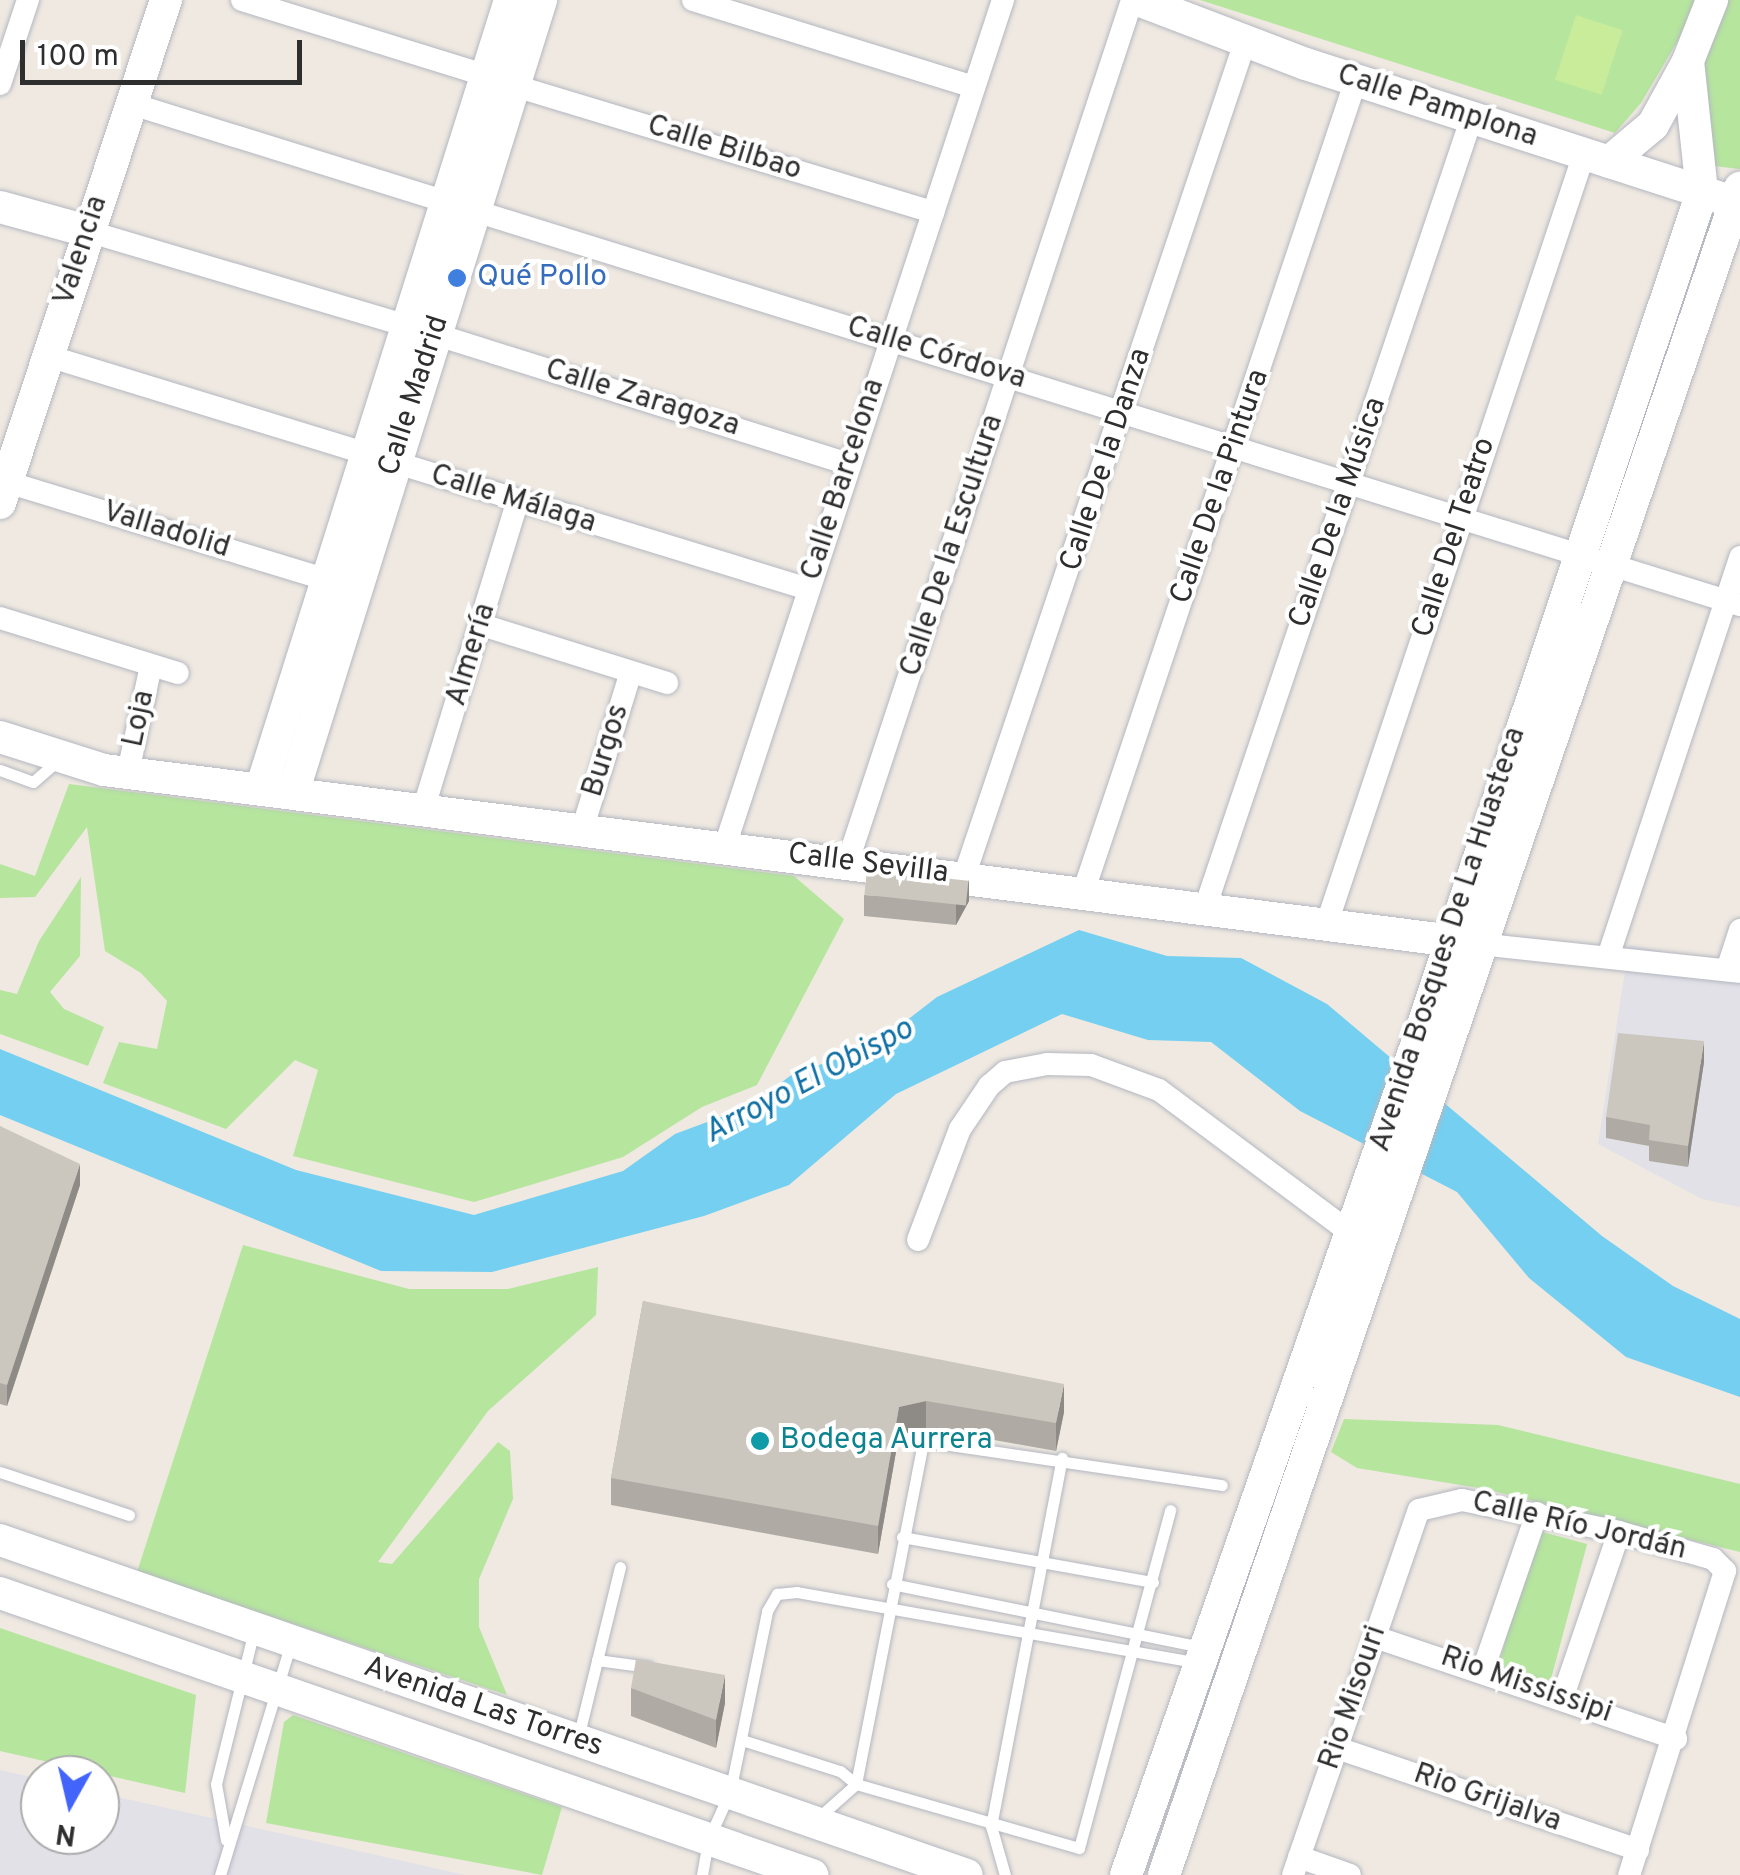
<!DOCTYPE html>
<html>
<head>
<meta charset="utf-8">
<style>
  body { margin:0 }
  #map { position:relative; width:1740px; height:1875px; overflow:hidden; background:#efe9e1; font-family:Overpass,sans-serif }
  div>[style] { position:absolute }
  .industrial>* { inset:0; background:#e3e1e8 }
  .green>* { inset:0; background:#b6e59e; transform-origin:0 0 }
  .pitch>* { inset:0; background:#c9ec9a; transform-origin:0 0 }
  .water>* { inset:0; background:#75cff0 }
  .roads { filter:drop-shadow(0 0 2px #b4b7c1) drop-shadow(0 0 2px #b4b7c1) }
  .lane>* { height:11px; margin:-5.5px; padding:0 5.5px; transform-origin:5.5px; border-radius:5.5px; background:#fff }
  .street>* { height:22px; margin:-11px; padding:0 11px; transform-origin:11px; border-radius:11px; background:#fff }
  .secondary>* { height:32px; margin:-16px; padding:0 16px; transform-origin:16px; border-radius:16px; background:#fff }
  .wall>* { inset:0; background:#afaba4 }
  .shaded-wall>* { inset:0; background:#8e8b86 }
  .building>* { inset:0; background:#cbc7bf; transform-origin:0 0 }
  .dots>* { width:28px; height:28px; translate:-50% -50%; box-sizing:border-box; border:5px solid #fff; border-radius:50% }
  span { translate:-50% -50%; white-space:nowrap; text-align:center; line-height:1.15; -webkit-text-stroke:8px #fff; paint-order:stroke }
  .street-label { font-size:30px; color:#2e2e2e }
  .shop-label { font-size:30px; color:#366cbe }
  .left { translate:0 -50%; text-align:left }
  .culture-label { font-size:30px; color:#0d838f }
  .water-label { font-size:32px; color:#0d6fa3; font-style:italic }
  .north { position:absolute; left:20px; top:1755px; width:100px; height:100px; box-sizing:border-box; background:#fff; border:2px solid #ababab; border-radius:50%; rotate:188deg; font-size:28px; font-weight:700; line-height:40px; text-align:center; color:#2e2e2e }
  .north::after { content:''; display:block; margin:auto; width:35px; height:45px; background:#4264fb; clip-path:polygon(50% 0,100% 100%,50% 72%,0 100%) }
  .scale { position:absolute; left:20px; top:40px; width:282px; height:45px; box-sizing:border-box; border:5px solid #2e2e2e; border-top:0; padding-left:12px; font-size:30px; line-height:35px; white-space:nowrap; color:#2e2e2e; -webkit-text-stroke:8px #fff; paint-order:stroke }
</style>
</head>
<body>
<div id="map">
  <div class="industrial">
    <i style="clip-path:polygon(1629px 945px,1740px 966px,1740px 1207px,1702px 1199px,1598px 1144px)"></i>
    <i style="clip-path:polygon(0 1770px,40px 1779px,40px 1835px,100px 1835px,100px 1793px,465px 1875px,0 1875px)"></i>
  </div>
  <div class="green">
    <i style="clip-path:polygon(1200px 0,1702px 0,1641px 103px,1615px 133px)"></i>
    <i style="clip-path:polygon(1716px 0,1740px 0,1740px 169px,1713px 166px,1692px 45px)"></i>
    <i style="clip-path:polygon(69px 784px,794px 876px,844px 919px,757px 1085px,702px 1107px,623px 1157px,474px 1202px,293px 1156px,318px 1070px,295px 1060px,226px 1129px,103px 1083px,119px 1042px,157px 1049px,167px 1001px,141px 973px,105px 951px,87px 827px,35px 897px,0 898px,0 864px,35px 876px)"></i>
    <i style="clip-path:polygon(81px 877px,80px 956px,50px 992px,64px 1009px,104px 1027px,88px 1066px,0 1034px,0 990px,17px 994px,39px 941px)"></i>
    <i style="clip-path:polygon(243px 1245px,409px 1289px,508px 1289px,598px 1267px,596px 1315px,488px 1411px,378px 1562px,392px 1564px,498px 1442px,510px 1451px,513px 1499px,479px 1579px,479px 1627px,507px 1695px,137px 1572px)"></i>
    <i style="clip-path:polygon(1344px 1419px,1498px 1425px,1740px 1484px,1740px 1552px,1485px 1489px,1357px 1468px,1331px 1452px)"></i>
    <i style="left:1535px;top:1530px;width:54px;height:145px;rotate:15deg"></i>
    <i style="clip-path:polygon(0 1628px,196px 1695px,185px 1793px,0 1751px)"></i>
    <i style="clip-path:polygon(293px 1715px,562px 1807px,542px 1875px,266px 1823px,284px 1722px)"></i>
  </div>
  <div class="pitch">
    <i style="left:1576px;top:15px;width:49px;height:68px;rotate:18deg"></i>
  </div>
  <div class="water">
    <i style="clip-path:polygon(1079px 930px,1167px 956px,1241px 958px,1327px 1004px,1602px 1236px,1673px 1286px,1740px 1319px,1740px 1397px,1626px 1357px,1529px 1278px,1457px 1192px,1300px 1111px,1211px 1042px,1148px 1040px,1062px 1014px,896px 1094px,789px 1185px,704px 1216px,492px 1272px,381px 1271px,0 1115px,0 1049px,296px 1170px,474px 1215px,623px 1171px,675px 1134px,750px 1106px,794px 1073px,871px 1048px,937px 997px)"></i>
  </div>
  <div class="roads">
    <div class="lane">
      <i style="left:0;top:770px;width:35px;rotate:20deg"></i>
      <i style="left:33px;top:782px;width:35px;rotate:-41deg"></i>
      <i style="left:0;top:1472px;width:136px;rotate:18.4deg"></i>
      <i style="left:902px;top:1537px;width:255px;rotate:10.2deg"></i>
      <i style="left:892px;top:1584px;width:315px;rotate:11.5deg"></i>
      <i style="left:597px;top:1660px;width:52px;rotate:7.7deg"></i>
      <i style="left:578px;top:1738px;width:176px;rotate:-76.2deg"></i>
      <i style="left:742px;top:1740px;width:103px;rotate:17.6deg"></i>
      <i style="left:840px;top:1771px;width:21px;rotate:39deg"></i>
      <i style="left:856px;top:1784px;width:232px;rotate:16deg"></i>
      <i style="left:1079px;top:1848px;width:350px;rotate:-74.9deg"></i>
      <i style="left:819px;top:1817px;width:50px;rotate:-41.7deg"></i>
      <i style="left:856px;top:1784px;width:349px;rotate:-78.9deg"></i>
      <i style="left:923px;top:1441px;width:302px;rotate:8.4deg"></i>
      <i style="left:226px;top:1840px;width:57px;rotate:-100.1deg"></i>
      <i style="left:216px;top:1784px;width:159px;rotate:-76.1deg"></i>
      <i style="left:220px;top:1875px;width:239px;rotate:-73deg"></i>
      <i style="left:702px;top:1875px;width:36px;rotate:-80deg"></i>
      <i style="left:708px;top:1840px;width:53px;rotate:-65.4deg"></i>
      <i style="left:730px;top:1792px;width:185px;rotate:-78.4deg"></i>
      <i style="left:767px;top:1611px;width:20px;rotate:-60deg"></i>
      <i style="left:777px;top:1594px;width:20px;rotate:-6deg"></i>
      <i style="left:797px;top:1592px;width:407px;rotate:10deg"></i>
      <i style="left:1005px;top:1875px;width:51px;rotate:-105.9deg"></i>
      <i style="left:991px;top:1826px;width:375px;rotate:-79.1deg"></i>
    </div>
    <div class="street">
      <i style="left:242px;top:0;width:257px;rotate:17.2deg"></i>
      <i style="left:693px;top:0;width:294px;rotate:17.2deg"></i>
      <i style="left:0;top:84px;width:89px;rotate:-71.6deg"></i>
      <i style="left:515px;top:86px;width:437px;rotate:16.8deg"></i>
      <i style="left:132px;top:104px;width:1684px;rotate:17.31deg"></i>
      <i style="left:87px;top:231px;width:331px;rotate:16.5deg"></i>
      <i style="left:434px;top:334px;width:436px;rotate:17.4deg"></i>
      <i style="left:48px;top:356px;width:795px;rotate:17.04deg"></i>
      <i style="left:7px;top:482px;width:332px;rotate:17deg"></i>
      <i style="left:0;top:618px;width:186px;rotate:17.2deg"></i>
      <i style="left:482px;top:625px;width:194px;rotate:17.4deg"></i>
      <i style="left:128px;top:772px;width:108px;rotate:-77.8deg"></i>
      <i style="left:424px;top:807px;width:319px;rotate:-73deg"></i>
      <i style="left:583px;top:827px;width:159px;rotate:-72.8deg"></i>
      <i style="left:725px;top:846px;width:891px;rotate:-71.81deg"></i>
      <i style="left:847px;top:864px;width:910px;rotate:-71.74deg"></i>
      <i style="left:964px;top:877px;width:881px;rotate:-71.4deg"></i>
      <i style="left:1083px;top:893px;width:858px;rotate:-71.44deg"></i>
      <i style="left:1205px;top:908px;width:835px;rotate:-71.35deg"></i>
      <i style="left:1327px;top:923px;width:811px;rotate:-71.52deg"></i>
      <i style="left:1479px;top:944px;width:262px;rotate:6.1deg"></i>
      <i style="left:1609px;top:954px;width:418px;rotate:-71.7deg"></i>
      <i style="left:1727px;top:970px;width:42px;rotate:-72deg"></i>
      <i style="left:918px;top:1240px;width:119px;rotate:-69.3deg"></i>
      <i style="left:960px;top:1129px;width:52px;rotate:-56deg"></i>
      <i style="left:989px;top:1086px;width:21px;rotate:-41deg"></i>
      <i style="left:1005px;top:1072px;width:43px;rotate:-10.8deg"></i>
      <i style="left:1047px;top:1064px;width:44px;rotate:1.3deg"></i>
      <i style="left:1091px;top:1065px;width:72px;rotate:20.2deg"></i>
      <i style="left:1159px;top:1090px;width:239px;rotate:36.7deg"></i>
      <i style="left:1375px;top:1637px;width:318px;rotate:18.7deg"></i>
      <i style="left:1483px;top:1670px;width:166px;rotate:-71deg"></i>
      <i style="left:1563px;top:1696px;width:173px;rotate:-71.1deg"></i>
      <i style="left:1337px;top:1748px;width:318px;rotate:18.7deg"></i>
      <i style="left:1299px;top:1857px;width:54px;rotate:19.4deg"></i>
      <i style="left:1293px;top:1875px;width:386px;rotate:-71deg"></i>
      <i style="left:1419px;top:1510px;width:44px;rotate:-13.1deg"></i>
      <i style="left:1462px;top:1500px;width:160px;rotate:11.5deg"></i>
      <i style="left:1619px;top:1532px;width:98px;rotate:16deg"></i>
      <i style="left:1713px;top:1559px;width:17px;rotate:45deg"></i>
      <i style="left:1725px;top:1571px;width:319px;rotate:107.5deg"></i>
    </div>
    <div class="secondary">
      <i style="left:1138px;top:0;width:180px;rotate:20.9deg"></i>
      <i style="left:1306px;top:64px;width:436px;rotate:17.9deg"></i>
      <i style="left:1609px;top:162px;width:57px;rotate:-40.1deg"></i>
      <i style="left:1653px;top:125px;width:68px;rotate:-61.2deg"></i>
      <i style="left:0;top:207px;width:90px;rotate:15.4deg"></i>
      <i style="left:0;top:503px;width:530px;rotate:-71.74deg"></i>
      <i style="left:0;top:737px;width:109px;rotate:17.6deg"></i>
      <i style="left:104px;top:770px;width:1376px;rotate:7.22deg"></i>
      <i style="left:261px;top:789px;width:827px;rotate:-72.48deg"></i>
      <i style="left:293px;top:793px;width:831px;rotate:-72.63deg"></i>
      <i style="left:0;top:1540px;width:1023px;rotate:19.11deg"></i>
      <i style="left:0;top:1593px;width:860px;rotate:19.15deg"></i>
      <i style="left:1126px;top:1875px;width:878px;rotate:-70.72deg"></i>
      <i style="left:1416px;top:1046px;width:901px;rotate:-71.48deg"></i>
      <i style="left:1702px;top:192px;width:132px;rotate:-96.1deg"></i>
      <i style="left:1688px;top:61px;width:66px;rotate:-68.5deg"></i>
      <i style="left:1164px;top:1875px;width:1783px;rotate:-71.15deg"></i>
    </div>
  </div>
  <div class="wall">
    <i style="clip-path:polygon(864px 895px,969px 901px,956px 925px,864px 916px)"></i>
    <i style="clip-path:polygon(1704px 1062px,1688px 1167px,1649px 1161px,1649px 1146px,1606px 1138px,1606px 1117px)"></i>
    <i style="clip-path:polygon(0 1126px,80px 1185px,7px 1406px,0 1404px)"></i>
    <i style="clip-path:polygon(643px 1301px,1064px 1412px,1056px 1451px,926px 1428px,899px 1435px,878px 1554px,611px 1505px,611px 1478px)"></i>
    <i style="clip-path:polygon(631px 1688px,725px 1703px,716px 1748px,631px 1716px)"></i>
  </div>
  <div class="shaded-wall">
    <i style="clip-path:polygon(969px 880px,969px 901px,956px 925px,956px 904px)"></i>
    <i style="clip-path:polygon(1704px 1041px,1704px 1062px,1688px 1167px,1688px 1146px)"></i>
    <i style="clip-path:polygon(80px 1164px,80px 1185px,7px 1406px,7px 1385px)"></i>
    <i style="clip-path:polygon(1064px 1384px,1064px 1412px,1056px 1451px,1056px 1423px)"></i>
    <i style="clip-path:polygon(926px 1401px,926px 1428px,899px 1435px,878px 1554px,878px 1526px,899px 1407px)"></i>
    <i style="clip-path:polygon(725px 1675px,725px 1703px,716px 1748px,716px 1720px)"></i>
  </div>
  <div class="building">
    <i style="left:867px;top:870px;width:102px;height:25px;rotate:6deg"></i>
    <i style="clip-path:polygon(1618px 1033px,1704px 1041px,1688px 1146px,1649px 1140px,1650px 1125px,1606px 1117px)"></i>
    <i style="clip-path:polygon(0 1126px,80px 1164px,7px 1385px,0 1383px)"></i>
    <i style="clip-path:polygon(643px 1301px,1064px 1384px,1056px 1423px,926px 1401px,899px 1407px,878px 1526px,611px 1478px)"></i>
    <i style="clip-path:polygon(636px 1659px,725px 1675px,716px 1720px,631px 1688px)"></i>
  </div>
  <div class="dots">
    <i style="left:457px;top:278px;background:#3f7fe0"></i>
    <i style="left:760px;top:1441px;background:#0f9aa8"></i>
  </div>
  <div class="street-label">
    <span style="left:1437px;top:107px;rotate:18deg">Calle Pamplona</span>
    <span style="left:724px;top:149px;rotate:17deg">Calle Bilbao</span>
    <span style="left:82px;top:251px;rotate:-72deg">Valencia</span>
    <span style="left:936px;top:354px;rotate:17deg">Calle Córdova</span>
    <span style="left:415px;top:396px;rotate:-72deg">Calle Madrid</span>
    <span style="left:642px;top:399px;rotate:17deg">Calle Zaragoza</span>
    <span style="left:1107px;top:460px;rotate:-72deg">Calle De la Danza</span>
    <span style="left:844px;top:480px;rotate:-72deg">Calle Barcelona</span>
    <span style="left:1221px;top:487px;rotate:-71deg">Calle De la Pintura</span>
    <span style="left:513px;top:500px;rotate:17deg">Calle Málaga</span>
    <span style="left:1339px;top:513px;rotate:-71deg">Calle De la Música</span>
    <span style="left:166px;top:531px;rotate:17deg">Valladolid</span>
    <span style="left:1455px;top:538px;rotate:-72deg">Calle Del Teatro</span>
    <span style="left:953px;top:546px;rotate:-72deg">Calle De la Escultura</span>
    <span style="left:472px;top:655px;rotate:-73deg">Almería</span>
    <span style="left:140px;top:719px;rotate:-78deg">Loja</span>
    <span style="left:607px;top:751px;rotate:-73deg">Burgos</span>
    <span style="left:868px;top:865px;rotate:7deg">Calle Sevilla</span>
    <span style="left:1449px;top:940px;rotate:-72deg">Avenida Bosques De La Huasteca</span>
    <span style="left:1579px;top:1527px;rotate:13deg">Calle Río Jordán</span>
    <span style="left:1526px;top:1686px;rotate:19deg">Rio Mississipi</span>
    <span style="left:1354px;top:1698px;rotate:-71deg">Rio Misouri</span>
    <span style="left:483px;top:1708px;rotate:19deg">Avenida Las Torres</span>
    <span style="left:1487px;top:1799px;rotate:19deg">Rio Grijalva</span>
  </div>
  <div class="shop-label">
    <span class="left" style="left:477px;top:278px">Qué Pollo</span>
  </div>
  <div class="culture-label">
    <span class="left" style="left:780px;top:1441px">Bodega Aurrera</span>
  </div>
  <div class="water-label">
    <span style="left:809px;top:1082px;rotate:-28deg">Arroyo El Obispo</span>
  </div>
  <div class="north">N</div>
  <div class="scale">100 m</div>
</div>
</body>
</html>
